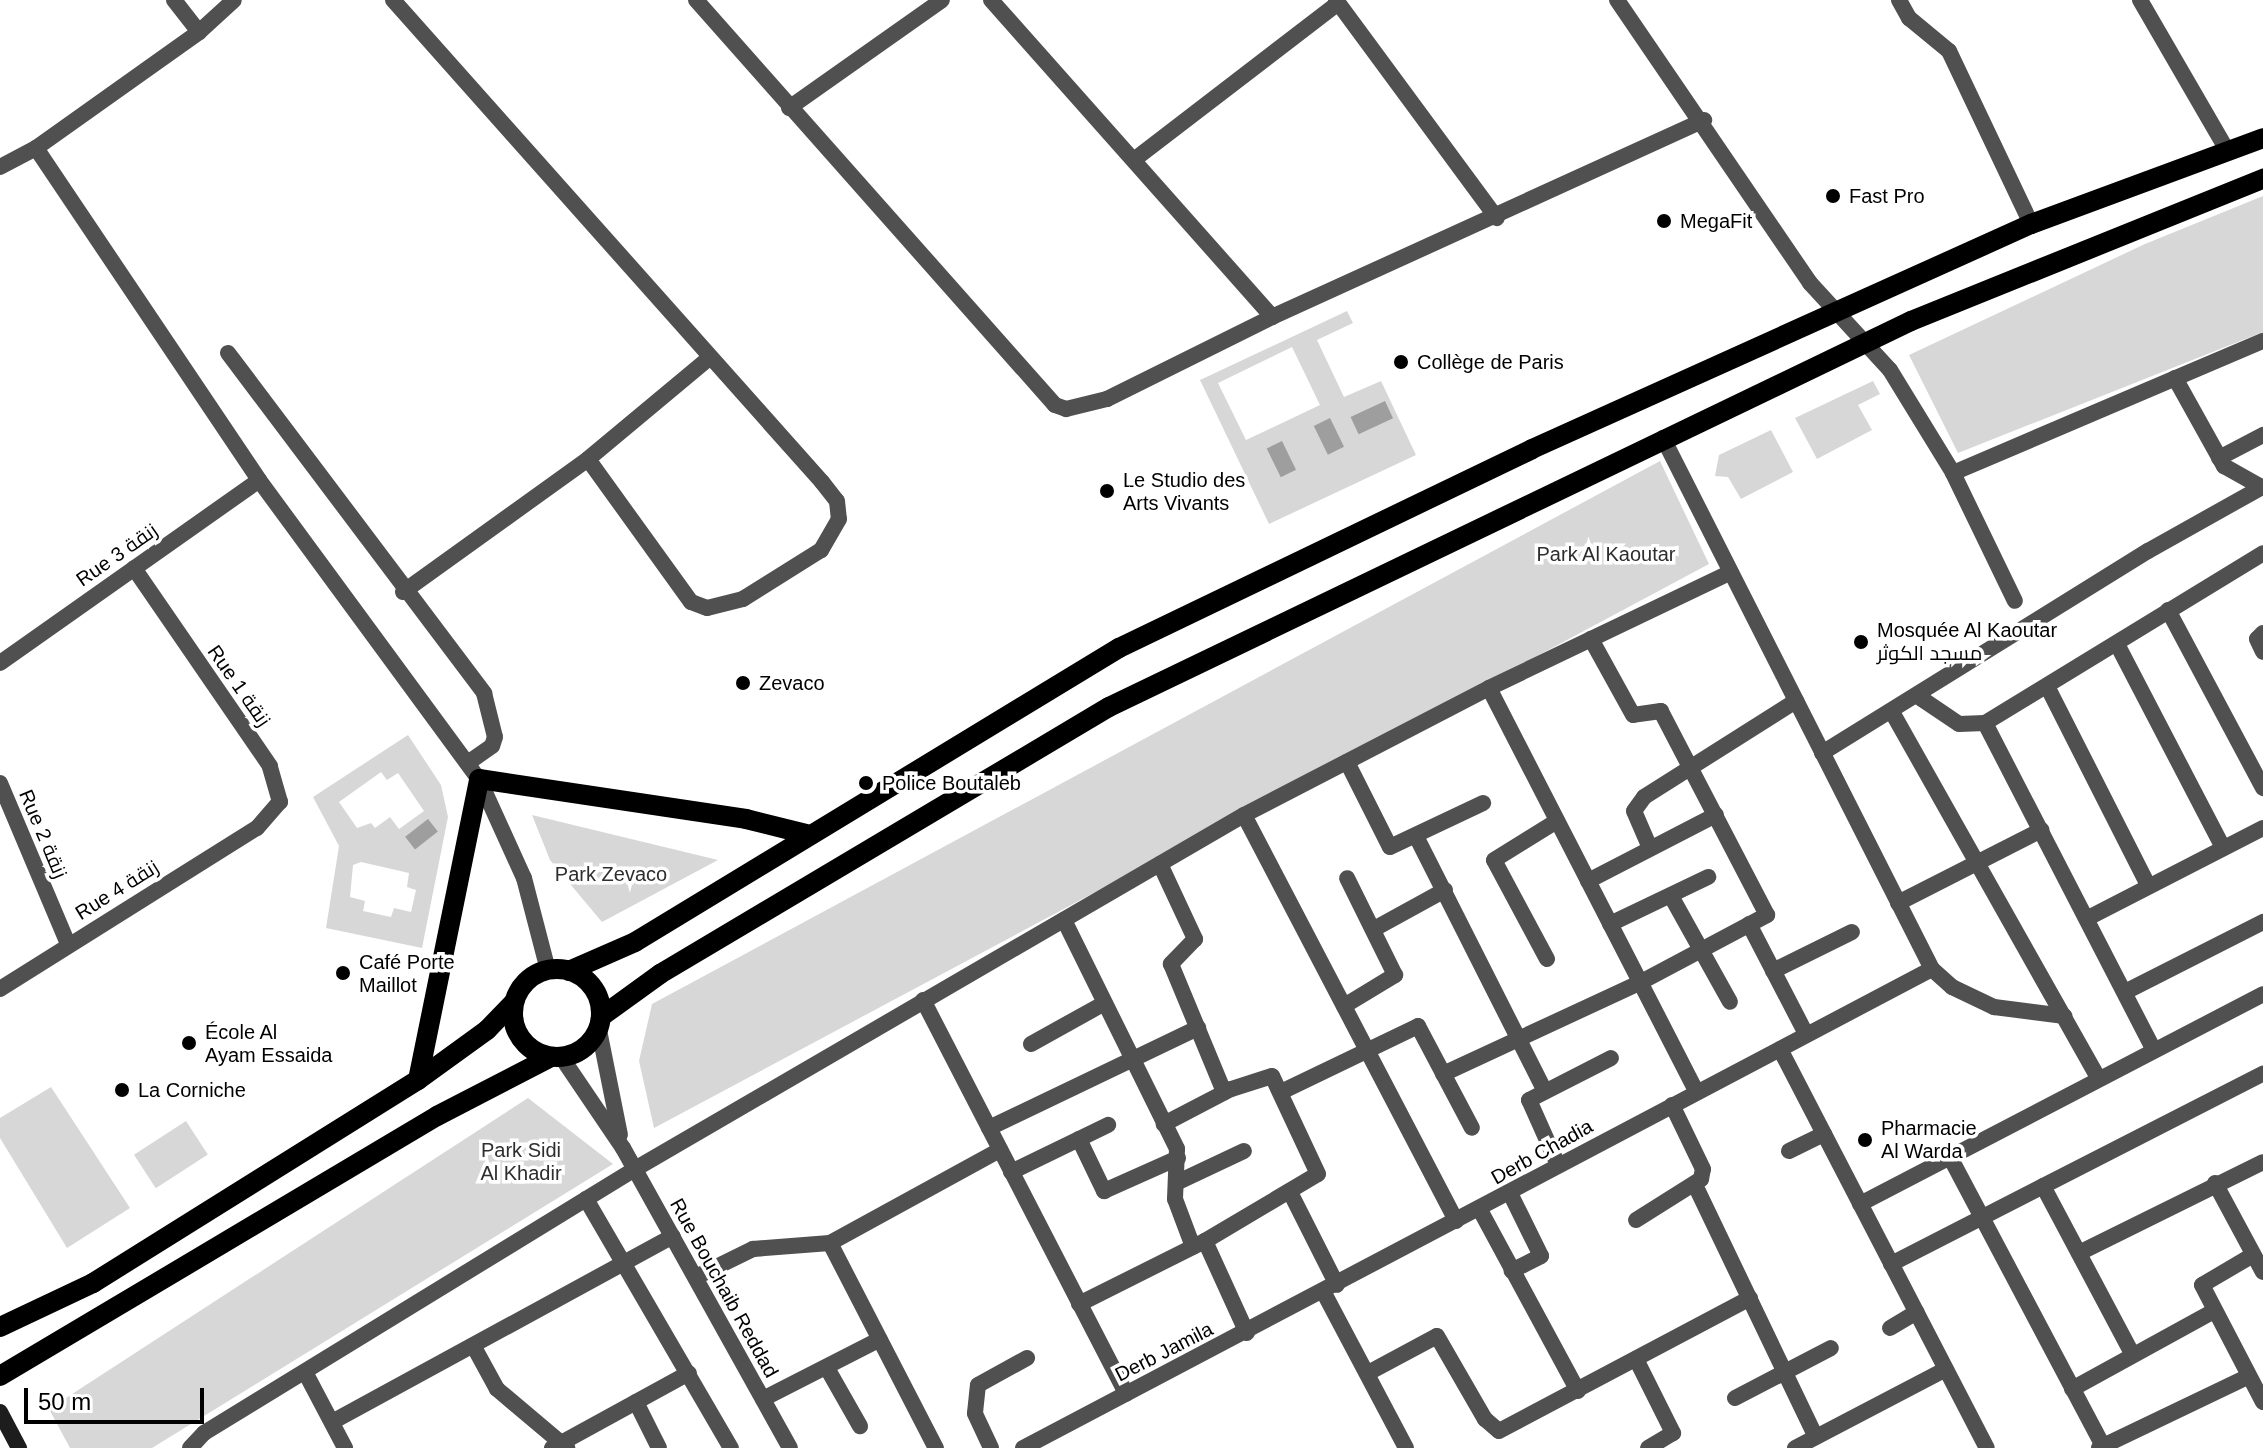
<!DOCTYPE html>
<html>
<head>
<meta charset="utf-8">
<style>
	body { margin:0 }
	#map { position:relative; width:2263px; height:1448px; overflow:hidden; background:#fff; font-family:Arial,Cairo,sans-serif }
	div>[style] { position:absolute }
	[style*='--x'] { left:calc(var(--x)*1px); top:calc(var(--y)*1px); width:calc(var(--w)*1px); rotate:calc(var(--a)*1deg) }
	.green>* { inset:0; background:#d7d7d7; transform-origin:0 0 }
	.water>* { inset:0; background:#9e9e9e; transform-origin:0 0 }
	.street>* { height:16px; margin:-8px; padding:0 8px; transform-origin:8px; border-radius:8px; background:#505050 }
	.secondary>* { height:16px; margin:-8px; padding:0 8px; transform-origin:8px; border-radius:8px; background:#1d1d1d }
	.primary>* { height:20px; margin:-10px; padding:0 10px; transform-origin:10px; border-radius:10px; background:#000 }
	.primary>.ring { margin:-10px; padding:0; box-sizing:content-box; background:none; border:20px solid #000; border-radius:50% }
	.dots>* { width:22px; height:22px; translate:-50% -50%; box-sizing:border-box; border:4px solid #fff; border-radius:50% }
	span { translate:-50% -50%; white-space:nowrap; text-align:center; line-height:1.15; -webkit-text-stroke:7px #fff; paint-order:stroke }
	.poi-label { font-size:20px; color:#000 }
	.left { translate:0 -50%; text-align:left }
	.park-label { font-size:20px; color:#2e2e2e }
	.street-label { font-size:20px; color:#000 }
	.scale { position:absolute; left:24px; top:1388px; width:180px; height:36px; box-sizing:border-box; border:4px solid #000; border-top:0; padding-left:10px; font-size:24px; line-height:28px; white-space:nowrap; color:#000; -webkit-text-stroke:6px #fff; paint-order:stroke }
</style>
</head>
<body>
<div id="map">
	<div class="green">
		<div style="clip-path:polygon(2263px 196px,2263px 332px,1958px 453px,1909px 355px,2145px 244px)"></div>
		<div style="clip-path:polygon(evenodd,1347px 311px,1353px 323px,1317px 340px,1344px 397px,1381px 381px,1416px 455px,1269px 524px,1200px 380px,1347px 311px,1292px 347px,1320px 405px,1246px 440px,1218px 383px,1292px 347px)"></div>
		<div style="clip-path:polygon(1873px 381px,1880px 394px,1858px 405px,1872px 430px,1817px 459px,1795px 418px)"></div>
		<div style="clip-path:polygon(1771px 430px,1793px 472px,1741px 499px,1728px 477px,1715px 476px,1719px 455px)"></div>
		<div style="clip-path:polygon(1660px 461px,1709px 564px,654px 1128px,639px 1061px,652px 1004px)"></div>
		<div style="clip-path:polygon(evenodd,408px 735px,441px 785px,448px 817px,422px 948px,326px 928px,339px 846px,313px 797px,408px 735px,381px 772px,387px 780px,398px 773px,424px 811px,399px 829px,390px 817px,375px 828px,371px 823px,357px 828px,339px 802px,381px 772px,408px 735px,361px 862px,409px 873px,407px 887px,416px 890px,411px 912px,394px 908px,391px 917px,363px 911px,365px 901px,350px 897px,353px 865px,361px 862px)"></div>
		<div style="clip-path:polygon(532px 815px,718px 860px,602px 922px,550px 860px)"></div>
		<div style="clip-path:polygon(51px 1087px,130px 1208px,67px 1248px,0 1138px,0 1118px)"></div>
		<div style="clip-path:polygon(528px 1098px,613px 1164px,152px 1448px,70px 1448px,49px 1409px)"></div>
		<div style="left:186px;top:1121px;width:40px;height:62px;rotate:57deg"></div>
	</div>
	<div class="water">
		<div style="left:1385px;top:401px;width:19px;height:38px;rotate:65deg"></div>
		<div style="left:1330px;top:418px;width:32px;height:18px;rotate:64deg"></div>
		<div style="left:1282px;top:441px;width:32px;height:17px;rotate:64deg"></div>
		<div style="left:428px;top:819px;width:16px;height:29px;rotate:52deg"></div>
	</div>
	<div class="street">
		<div style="--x:174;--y:0;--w:41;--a:52"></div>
		<div style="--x:393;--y:0;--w:645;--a:48.33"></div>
		<div style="--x:822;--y:482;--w:24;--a:52"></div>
		<div style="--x:837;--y:501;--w:18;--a:84"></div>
		<div style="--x:839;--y:519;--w:36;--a:120"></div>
		<div style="--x:821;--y:550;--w:92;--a:147.9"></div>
		<div style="--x:743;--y:599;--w:37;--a:166"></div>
		<div style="--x:707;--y:608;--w:17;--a:-159"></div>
		<div style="--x:691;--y:602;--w:176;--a:-125.8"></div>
		<div style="--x:696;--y:0;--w:541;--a:48.45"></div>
		<div style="--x:1055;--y:405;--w:12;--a:20"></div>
		<div style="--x:1066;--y:409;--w:42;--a:-13.7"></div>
		<div style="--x:1107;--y:399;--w:184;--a:-26.4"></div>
		<div style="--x:1272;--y:317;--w:475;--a:-24.5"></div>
		<div style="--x:991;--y:0;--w:424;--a:48.4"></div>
		<div style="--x:1336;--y:0;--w:271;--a:53.6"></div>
		<div style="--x:1617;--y:0;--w:343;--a:55.7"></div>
		<div style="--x:1810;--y:283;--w:118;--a:47.4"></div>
		<div style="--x:1890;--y:370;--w:121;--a:58.5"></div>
		<div style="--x:1953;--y:473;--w:142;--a:64.2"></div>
		<div style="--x:1899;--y:0;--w:21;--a:61"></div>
		<div style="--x:1909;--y:18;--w:52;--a:39.5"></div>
		<div style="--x:1949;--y:51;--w:191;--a:64.6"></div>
		<div style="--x:2140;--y:0;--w:173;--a:59.9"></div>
		<div style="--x:789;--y:108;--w:187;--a:-35.2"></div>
		<div style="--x:36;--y:148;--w:400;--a:56.1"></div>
		<div style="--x:259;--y:480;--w:371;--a:53.7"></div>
		<div style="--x:479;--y:779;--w:109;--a:65.6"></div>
		<div style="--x:524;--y:878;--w:95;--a:75.4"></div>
		<div style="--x:1135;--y:159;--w:256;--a:-37.5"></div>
		<div style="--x:0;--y:167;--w:41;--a:-27.8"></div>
		<div style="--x:36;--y:148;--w:200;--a:-35.4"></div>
		<div style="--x:199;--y:32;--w:47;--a:-42.4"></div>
		<div style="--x:228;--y:353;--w:426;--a:53"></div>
		<div style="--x:484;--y:693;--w:45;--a:76"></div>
		<div style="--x:495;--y:737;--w:9;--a:108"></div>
		<div style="--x:492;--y:746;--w:29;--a:145"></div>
		<div style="--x:2175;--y:378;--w:101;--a:60.9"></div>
		<div style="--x:2224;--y:466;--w:45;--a:29.4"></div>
		<div style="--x:1663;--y:438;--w:595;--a:63.13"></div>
		<div style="--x:1932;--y:969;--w:27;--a:42"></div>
		<div style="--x:1952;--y:987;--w:47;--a:25.5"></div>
		<div style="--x:1994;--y:1007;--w:71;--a:7.3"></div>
		<div style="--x:2219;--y:458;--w:50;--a:-27.6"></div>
		<div style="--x:1953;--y:473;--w:337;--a:-23.1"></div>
		<div style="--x:403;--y:592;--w:228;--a:-35.7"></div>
		<div style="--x:588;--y:459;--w:156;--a:-39.8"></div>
		<div style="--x:2168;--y:610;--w:202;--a:61.9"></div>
		<div style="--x:2263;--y:633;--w:8;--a:135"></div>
		<div style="--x:2257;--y:639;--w:14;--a:65"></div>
		<div style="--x:2117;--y:644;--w:230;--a:62.5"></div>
		<div style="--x:0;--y:663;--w:317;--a:-35.2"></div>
		<div style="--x:2047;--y:686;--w:223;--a:63.1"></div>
		<div style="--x:1489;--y:688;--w:454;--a:62.8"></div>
		<div style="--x:1919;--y:697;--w:48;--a:34"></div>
		<div style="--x:1959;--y:724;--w:26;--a:-2"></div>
		<div style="--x:1985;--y:723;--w:326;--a:-31.4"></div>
		<div style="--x:1892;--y:712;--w:421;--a:60.6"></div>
		<div style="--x:1985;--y:723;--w:368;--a:62.7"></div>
		<div style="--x:1822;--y:753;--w:384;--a:-31.8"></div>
		<div style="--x:2148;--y:551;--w:131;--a:-29.3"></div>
		<div style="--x:1347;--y:762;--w:95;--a:63.2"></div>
		<div style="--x:1390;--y:847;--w:103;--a:-25.3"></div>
		<div style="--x:0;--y:783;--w:175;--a:67.1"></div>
		<div style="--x:1244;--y:815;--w:458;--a:62.4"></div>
		<div style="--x:1416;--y:836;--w:286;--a:63.2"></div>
		<div style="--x:1650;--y:848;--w:40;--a:-113.4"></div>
		<div style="--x:1634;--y:811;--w:17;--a:-54"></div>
		<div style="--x:1644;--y:797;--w:180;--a:-32.3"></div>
		<div style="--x:1160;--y:864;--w:83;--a:65"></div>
		<div style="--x:1195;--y:939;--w:35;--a:134"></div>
		<div style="--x:1171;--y:964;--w:139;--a:67.5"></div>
		<div style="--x:1588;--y:881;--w:144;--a:-27.3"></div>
		<div style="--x:1671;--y:896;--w:121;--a:60.9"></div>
		<div style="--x:1898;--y:903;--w:161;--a:-27"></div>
		<div style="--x:2088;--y:918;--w:197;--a:-27.2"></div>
		<div style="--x:1064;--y:920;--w:255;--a:63.7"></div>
		<div style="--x:1177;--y:1149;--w:50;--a:92.3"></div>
		<div style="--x:1175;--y:1199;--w:51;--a:69.4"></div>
		<div style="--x:1610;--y:924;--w:109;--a:-25.6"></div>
		<div style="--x:1749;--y:924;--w:124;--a:62.6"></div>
		<div style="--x:1374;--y:929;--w:81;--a:-28.8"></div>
		<div style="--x:1547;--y:959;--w:112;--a:-118.2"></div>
		<div style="--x:1494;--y:860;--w:74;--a:-31.8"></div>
		<div style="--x:1773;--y:971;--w:88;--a:-26.3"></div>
		<div style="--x:0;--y:989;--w:303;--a:-32.1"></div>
		<div style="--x:257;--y:828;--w:35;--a:-49"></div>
		<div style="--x:280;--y:802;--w:37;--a:-106"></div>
		<div style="--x:270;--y:766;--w:240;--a:-124.5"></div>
		<div style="--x:2125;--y:992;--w:155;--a:-26.9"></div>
		<div style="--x:923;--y:1000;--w:443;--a:62.7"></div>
		<div style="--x:1344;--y:1006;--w:60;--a:-31.3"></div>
		<div style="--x:1395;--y:975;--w:108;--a:-116.3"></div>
		<div style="--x:599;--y:1030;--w:107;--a:78.7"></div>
		<div style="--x:1031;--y:1044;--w:82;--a:-29.1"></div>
		<div style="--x:1780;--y:1049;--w:449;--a:62.6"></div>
		<div style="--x:562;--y:1058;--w:109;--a:55.9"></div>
		<div style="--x:623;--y:1148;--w:343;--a:60.9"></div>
		<div style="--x:1443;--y:1074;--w:218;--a:-24.9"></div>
		<div style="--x:1641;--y:982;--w:143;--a:-28"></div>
		<div style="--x:1767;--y:915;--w:230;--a:-117.5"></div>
		<div style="--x:1661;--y:711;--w:28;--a:172"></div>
		<div style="--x:1633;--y:715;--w:87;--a:-118.9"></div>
		<div style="--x:1281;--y:1092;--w:152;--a:-25.7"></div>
		<div style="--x:1418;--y:1026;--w:115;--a:62.1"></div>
		<div style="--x:989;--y:1128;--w:232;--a:-25.6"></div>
		<div style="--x:1079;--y:1139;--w:58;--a:64.3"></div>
		<div style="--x:1104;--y:1191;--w:81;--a:-24"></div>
		<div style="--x:1789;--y:1151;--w:39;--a:-26"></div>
		<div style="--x:1950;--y:1157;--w:327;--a:62.1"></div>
		<div style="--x:1558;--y:1165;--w:71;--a:-114"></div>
		<div style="--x:1529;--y:1100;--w:92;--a:-27.1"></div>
		<div style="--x:1011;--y:1172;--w:108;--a:-25.9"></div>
		<div style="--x:1176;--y:1183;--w:75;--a:-25.2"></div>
		<div style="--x:2215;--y:1183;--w:101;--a:61.7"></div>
		<div style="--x:2043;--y:1186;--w:191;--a:62"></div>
		<div style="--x:1696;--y:1187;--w:277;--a:64.4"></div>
		<div style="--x:1290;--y:1192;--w:104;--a:63.2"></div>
		<div style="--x:1510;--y:1193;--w:70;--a:63.8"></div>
		<div style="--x:1541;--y:1256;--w:33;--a:153"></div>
		<div style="--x:586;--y:1199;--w:288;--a:59.8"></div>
		<div style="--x:1860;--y:1204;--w:454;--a:-27.5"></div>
		<div style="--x:1479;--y:1208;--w:208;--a:61.6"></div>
		<div style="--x:1636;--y:1220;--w:77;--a:-32.2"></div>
		<div style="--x:1701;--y:1179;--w:10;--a:-79"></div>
		<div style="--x:1703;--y:1169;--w:71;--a:-115.8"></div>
		<div style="--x:1205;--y:1241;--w:101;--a:65.5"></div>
		<div style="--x:830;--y:1243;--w:231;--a:62.7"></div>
		<div style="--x:2079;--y:1253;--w:205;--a:-26.3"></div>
		<div style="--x:2253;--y:1255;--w:59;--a:149.5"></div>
		<div style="--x:2202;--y:1285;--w:132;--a:62.5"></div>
		<div style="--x:1891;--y:1264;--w:418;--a:-27.1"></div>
		<div style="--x:696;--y:1277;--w:64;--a:-26.2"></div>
		<div style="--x:753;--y:1249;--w:77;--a:-4.5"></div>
		<div style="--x:830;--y:1243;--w:194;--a:-28.7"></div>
		<div style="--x:1324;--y:1293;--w:175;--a:62.1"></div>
		<div style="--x:1079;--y:1304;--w:141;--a:-26.6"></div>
		<div style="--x:1205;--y:1241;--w:131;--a:-30.7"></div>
		<div style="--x:1318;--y:1174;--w:108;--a:-115.1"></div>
		<div style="--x:1272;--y:1076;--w:43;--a:162.4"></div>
		<div style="--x:1231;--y:1089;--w:76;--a:152.4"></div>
		<div style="--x:1890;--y:1328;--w:31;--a:-31"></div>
		<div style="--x:474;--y:1347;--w:48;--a:61.3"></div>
		<div style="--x:497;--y:1389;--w:92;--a:40.1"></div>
		<div style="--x:1636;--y:1359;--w:83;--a:63.4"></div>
		<div style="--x:1673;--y:1433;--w:29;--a:149"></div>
		<div style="--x:827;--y:1368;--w:67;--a:60.4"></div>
		<div style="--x:305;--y:1372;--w:86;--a:62.2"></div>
		<div style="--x:1368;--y:1373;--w:78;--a:-28.2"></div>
		<div style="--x:1437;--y:1336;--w:96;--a:60"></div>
		<div style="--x:1485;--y:1419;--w:18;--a:41"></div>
		<div style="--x:1499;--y:1431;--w:284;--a:-27.9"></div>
		<div style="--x:2072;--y:1389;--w:162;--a:-28.8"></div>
		<div style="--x:1735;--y:1398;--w:108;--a:-27.5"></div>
		<div style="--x:763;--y:1399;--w:131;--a:-27.1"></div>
		<div style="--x:636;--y:1402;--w:51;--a:63.4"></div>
		<div style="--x:332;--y:1422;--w:388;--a:-28.6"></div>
		<div style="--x:190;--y:1448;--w:21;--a:-47"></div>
		<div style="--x:204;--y:1433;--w:505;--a:-31.49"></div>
		<div style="--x:635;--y:1169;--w:704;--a:-30.17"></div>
		<div style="--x:1244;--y:815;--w:276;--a:-27.4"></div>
		<div style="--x:1489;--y:688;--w:268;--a:-25.6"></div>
		<div style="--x:552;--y:1448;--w:156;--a:-28.7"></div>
		<div style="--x:991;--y:1448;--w:38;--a:-115"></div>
		<div style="--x:975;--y:1413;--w:28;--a:-84"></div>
		<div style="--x:978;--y:1385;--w:56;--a:-28.9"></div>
		<div style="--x:1023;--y:1448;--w:1027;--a:-27.79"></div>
		<div style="--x:1795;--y:1448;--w:170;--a:-27.6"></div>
		<div style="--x:2099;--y:1448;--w:166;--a:-25.6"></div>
	</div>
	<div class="secondary">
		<div style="--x:0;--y:1412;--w:41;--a:62.2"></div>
	</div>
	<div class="primary">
		<div class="ring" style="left:513px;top:969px;width:68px;height:68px"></div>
		<div style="--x:569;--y:971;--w:72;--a:-23.7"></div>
		<div style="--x:635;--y:942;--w:566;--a:-31.28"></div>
		<div style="--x:1119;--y:648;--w:458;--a:-25.7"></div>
		<div style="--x:1532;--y:449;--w:547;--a:-24.27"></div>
		<div style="--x:2031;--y:224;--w:247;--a:-20.3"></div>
		<div style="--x:602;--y:1016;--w:72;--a:-35.9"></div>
		<div style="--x:660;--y:974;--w:522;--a:-30.74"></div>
		<div style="--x:1109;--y:707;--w:890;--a:-25.7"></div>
		<div style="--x:1911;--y:321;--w:380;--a:-22"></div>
		<div style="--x:418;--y:1080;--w:307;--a:-78.5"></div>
		<div style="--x:479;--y:779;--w:270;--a:8.5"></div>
		<div style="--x:746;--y:819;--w:62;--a:14"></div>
		<div style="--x:0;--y:1327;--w:103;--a:-25.3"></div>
		<div style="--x:93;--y:1283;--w:383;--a:-32"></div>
		<div style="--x:418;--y:1080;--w:85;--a:-35.9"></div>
		<div style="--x:487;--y:1030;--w:37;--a:-46"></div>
		<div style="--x:0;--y:1376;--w:508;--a:-30.75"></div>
		<div style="--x:437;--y:1116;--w:126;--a:-27.4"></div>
	</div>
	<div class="dots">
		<div style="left:1833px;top:196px;background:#000"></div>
		<div style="left:1664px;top:221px;background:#000"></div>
		<div style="left:1401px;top:362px;background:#000"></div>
		<div style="left:1107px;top:491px;background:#000"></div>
		<div style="left:1861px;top:642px;background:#000"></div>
		<div style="left:743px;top:683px;background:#000"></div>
		<div style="left:866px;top:783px;background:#000"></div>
		<div style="left:343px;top:973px;background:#000"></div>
		<div style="left:189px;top:1043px;background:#000"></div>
		<div style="left:122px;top:1090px;background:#000"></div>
		<div style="left:1865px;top:1140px;background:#000"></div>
	</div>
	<div class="poi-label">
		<span class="left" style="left:1849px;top:196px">Fast Pro</span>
		<span class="left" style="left:1680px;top:221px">MegaFit</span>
		<span class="left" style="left:1417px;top:362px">Collège de Paris</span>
		<span class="left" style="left:1123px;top:492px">Le Studio des<br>Arts Vivants</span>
		<span class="left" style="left:1877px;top:642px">Mosquée Al Kaoutar<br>مسجد الكوثر</span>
		<span class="left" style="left:759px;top:683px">Zevaco</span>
		<span class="left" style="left:882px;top:783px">Police Boutaleb</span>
		<span class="left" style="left:359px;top:974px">Café Porte<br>Maillot</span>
		<span class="left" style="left:205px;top:1044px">École Al<br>Ayam Essaida</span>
		<span class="left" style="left:138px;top:1090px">La Corniche</span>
		<span class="left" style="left:1881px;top:1140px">Pharmacie<br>Al Warda</span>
	</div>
	<div class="park-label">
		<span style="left:1606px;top:554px">Park Al Kaoutar</span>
		<span style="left:611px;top:874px">Park Zevaco</span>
		<span style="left:521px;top:1162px">Park Sidi<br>Al Khadir</span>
	</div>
	<div class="street-label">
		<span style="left:117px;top:555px;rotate:-35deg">Rue 3 زنقة</span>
		<span style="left:239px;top:686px;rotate:55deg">Rue 1 زنقة</span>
		<span style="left:43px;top:834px;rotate:67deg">Rue 2 زنقة</span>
		<span style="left:117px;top:890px;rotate:-32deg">Rue 4 زنقة</span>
		<span style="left:1542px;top:1152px;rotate:-29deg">Derb Chadia</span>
		<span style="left:724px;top:1288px;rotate:61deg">Rue Bouchaib Reddad</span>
		<span style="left:1164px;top:1352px;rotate:-27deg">Derb Jamila</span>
	</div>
	<div class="scale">50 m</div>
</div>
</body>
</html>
